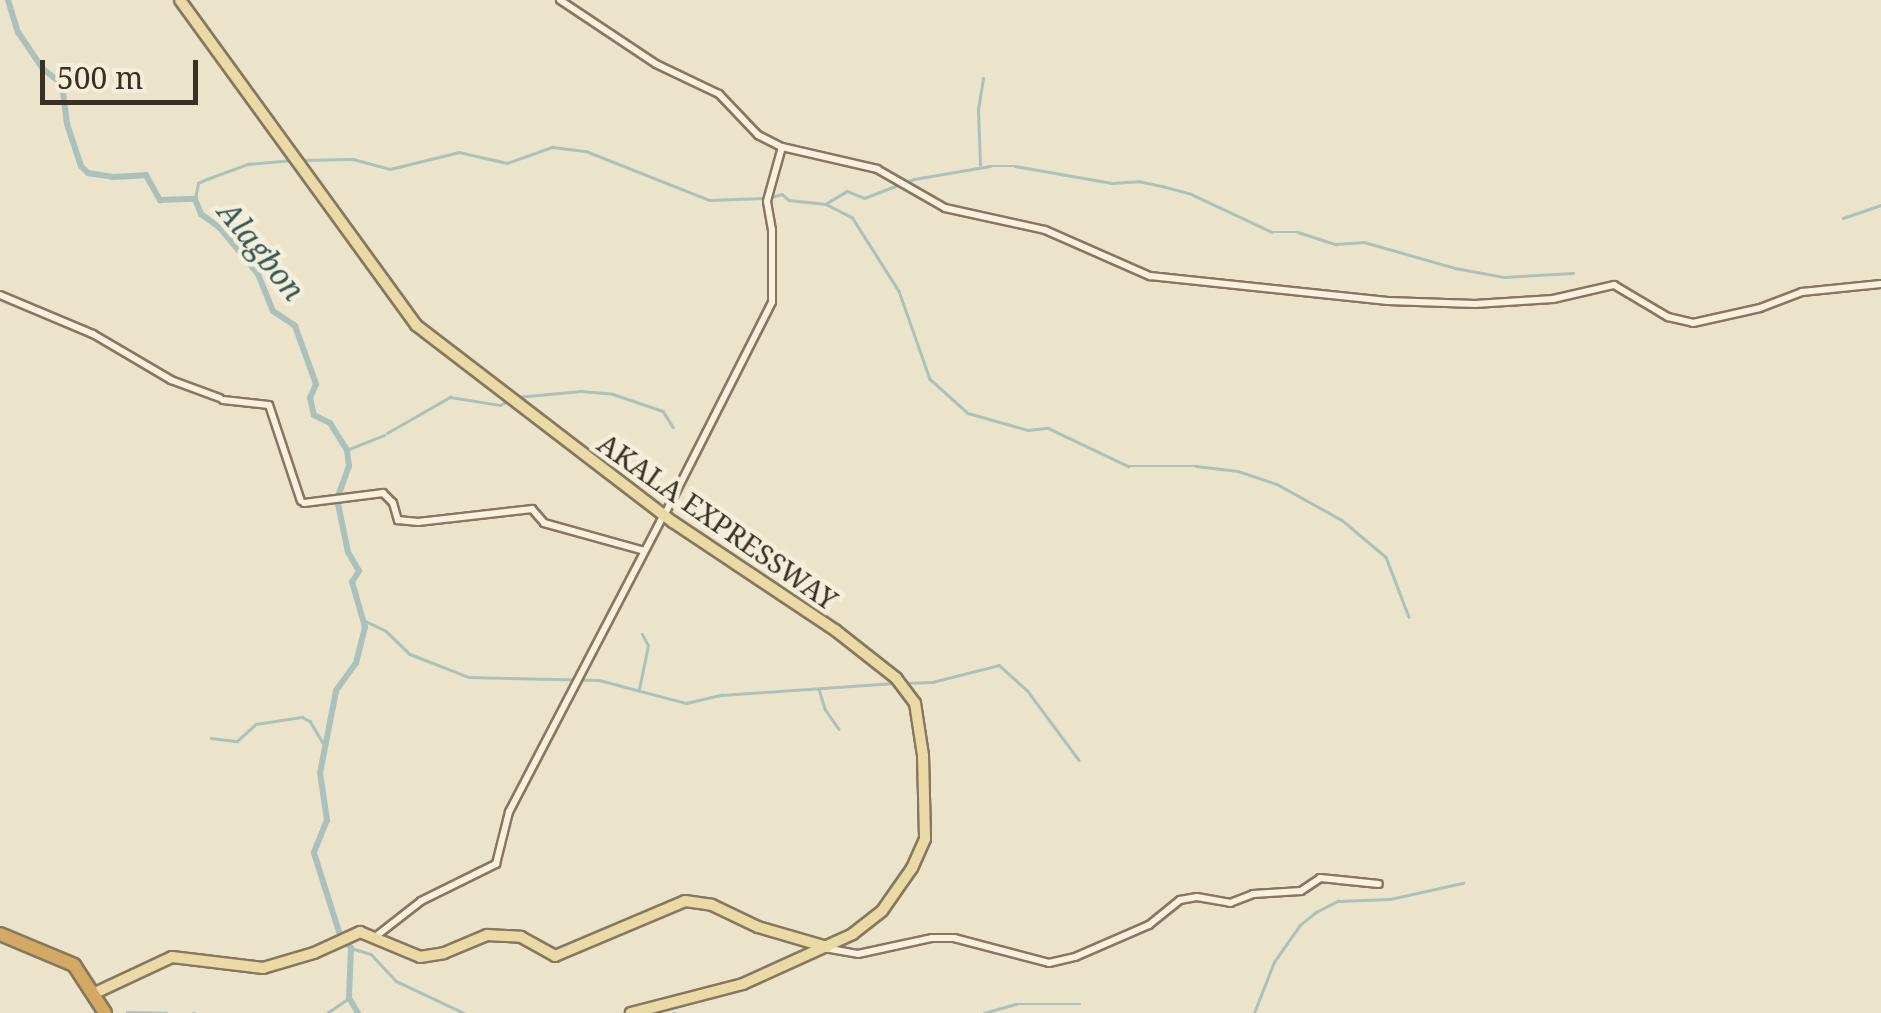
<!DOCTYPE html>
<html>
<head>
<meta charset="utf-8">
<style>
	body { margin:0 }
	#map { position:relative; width:1881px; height:1013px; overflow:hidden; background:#ece4ca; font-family:"Noto Serif",serif }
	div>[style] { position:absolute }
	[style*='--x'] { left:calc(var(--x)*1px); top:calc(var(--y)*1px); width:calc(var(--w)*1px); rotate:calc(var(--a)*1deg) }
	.stream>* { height:2.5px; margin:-1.25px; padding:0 1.25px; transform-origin:1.25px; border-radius:1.25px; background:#abc1bc }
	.river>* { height:6px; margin:-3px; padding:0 3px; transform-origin:3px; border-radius:3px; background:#abc1bc }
	.roads { filter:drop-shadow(2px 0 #877760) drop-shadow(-2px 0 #877760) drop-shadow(0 2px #877760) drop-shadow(0 -2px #877760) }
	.minor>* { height:6px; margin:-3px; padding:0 3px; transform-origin:3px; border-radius:3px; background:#f7f1dd }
	.major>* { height:10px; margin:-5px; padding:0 5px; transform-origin:5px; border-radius:5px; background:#ebdaa6 }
	.highway>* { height:12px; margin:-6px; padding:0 6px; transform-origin:6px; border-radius:6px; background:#d3a964 }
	span { translate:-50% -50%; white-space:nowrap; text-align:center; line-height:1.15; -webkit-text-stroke:9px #f4eeda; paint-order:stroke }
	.street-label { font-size:28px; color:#392f22 }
	.water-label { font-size:30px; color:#335757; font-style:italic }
	.scale { position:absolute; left:40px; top:60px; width:158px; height:45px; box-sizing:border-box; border:5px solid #392f22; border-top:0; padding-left:12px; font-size:30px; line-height:35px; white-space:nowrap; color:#392f22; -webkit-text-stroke:8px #f4eeda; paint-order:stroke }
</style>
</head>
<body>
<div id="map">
	<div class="stream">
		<div style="--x:300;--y:160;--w:53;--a:-1.1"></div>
		<div style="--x:353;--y:159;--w:38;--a:15"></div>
		<div style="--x:390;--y:169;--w:71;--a:-13.8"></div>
		<div style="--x:459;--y:152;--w:49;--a:12.9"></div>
		<div style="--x:507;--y:163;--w:48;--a:-19.6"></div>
		<div style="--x:552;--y:147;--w:34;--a:7"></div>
		<div style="--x:586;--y:151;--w:132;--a:21.7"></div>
		<div style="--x:709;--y:200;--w:55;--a:-2.1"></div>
		<div style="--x:980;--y:165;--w:55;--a:-92.1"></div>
		<div style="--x:978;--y:110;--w:32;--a:-81"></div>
		<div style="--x:772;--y:197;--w:10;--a:-17"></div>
		<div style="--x:782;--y:194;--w:9;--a:41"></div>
		<div style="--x:789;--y:200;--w:37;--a:6"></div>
		<div style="--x:826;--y:204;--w:29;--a:27"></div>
		<div style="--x:852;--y:217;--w:88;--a:57.6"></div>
		<div style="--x:899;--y:291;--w:93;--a:70.6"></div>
		<div style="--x:930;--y:379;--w:51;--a:41.8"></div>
		<div style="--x:968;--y:413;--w:62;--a:15.8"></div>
		<div style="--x:1028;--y:430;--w:20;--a:-6"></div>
		<div style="--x:1048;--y:428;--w:89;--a:25.4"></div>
		<div style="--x:1128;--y:466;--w:68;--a:0"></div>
		<div style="--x:1196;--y:466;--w:42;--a:6.8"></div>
		<div style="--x:1238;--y:471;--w:41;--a:18.4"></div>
		<div style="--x:1277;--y:484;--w:74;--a:29"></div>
		<div style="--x:1342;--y:520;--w:57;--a:40.1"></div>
		<div style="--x:1386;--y:557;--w:64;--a:69"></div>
		<div style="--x:195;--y:199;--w:16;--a:-79"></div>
		<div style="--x:198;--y:183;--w:10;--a:-24"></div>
		<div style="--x:207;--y:179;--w:44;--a:-20.1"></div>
		<div style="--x:248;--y:164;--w:44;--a:-5.2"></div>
		<div style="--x:827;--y:203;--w:23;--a:-31"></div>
		<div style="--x:847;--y:191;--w:18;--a:22"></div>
		<div style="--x:864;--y:198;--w:53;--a:-20.8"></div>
		<div style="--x:914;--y:179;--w:77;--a:-9.7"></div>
		<div style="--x:990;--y:166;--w:25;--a:0"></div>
		<div style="--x:1015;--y:166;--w:98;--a:9.9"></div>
		<div style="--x:1112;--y:183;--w:26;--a:-4"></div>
		<div style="--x:1138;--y:181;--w:25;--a:12"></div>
		<div style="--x:1162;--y:186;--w:30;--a:15"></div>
		<div style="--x:1191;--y:194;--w:89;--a:25.1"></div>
		<div style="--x:1272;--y:232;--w:26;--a:0"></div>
		<div style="--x:1298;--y:232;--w:40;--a:18"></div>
		<div style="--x:1336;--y:244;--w:28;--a:-4"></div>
		<div style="--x:1364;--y:242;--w:95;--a:15.9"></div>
		<div style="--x:1455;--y:268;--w:50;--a:10.4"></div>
		<div style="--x:1504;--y:277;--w:69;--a:-3.3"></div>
		<div style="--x:1843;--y:218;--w:40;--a:-18.9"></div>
		<div style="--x:517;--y:397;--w:64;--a:-5.4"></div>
		<div style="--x:581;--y:391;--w:32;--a:5"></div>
		<div style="--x:613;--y:394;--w:53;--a:18.8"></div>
		<div style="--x:663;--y:411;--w:19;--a:58"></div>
		<div style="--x:387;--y:433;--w:73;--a:-29.7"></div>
		<div style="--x:450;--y:397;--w:51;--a:9.1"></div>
		<div style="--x:500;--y:405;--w:11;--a:-27"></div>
		<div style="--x:347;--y:450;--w:40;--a:-22"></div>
		<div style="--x:365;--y:621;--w:23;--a:25"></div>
		<div style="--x:386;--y:631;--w:33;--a:44"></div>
		<div style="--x:410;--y:654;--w:63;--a:21.3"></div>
		<div style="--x:469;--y:677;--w:130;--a:1.3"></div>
		<div style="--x:599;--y:680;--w:90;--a:14.8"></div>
		<div style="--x:686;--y:703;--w:37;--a:-13"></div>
		<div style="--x:722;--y:695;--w:173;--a:-4"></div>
		<div style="--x:903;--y:683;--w:29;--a:-2"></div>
		<div style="--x:932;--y:682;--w:69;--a:-14.2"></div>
		<div style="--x:999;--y:665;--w:38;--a:42"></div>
		<div style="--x:1027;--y:690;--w:87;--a:53.4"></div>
		<div style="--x:639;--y:689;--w:44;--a:-78.2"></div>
		<div style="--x:648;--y:646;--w:13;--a:-117"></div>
		<div style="--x:819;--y:689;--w:21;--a:73"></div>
		<div style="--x:825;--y:709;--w:24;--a:55"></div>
		<div style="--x:211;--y:738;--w:26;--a:7"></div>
		<div style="--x:237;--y:741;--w:25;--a:-42"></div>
		<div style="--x:256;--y:724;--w:47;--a:-8.7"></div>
		<div style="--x:302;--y:717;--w:9;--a:27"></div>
		<div style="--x:310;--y:721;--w:27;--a:59"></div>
		<div style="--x:351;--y:948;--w:21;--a:17"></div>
		<div style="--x:371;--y:954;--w:37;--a:47"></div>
		<div style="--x:396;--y:981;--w:75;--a:25.2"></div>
		<div style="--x:127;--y:1012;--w:39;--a:1"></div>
		<div style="--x:193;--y:1013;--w:2;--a:0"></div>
		<div style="--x:327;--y:1013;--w:27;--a:-34"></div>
		<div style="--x:673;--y:1013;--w:3;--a:0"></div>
		<div style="--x:984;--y:1013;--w:33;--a:-16"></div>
		<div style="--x:1016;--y:1004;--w:64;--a:0"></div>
		<div style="--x:1254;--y:1013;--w:55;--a:-68.6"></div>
		<div style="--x:1274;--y:962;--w:45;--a:-54.9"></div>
		<div style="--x:1300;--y:925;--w:21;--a:-39"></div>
		<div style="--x:1316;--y:912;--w:25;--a:-27"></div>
		<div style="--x:1338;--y:901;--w:52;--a:-2.2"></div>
		<div style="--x:1390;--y:899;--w:75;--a:-12.4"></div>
	</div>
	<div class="river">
		<div style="--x:8;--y:0;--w:34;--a:73"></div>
		<div style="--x:18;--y:32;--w:45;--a:56"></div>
		<div style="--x:43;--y:69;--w:24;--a:38"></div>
		<div style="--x:62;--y:84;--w:40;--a:82.9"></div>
		<div style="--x:67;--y:124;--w:44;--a:71.6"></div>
		<div style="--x:81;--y:166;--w:10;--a:45"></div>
		<div style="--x:88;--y:173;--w:25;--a:9"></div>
		<div style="--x:113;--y:177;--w:33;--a:-3"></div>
		<div style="--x:146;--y:175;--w:29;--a:61"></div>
		<div style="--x:160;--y:200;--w:35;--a:-2"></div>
		<div style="--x:195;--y:199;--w:16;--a:68"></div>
		<div style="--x:201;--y:214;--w:24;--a:36"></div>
		<div style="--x:220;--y:228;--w:60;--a:50.4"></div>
		<div style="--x:258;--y:274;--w:40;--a:68"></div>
		<div style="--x:273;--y:311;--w:27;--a:34"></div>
		<div style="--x:295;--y:326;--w:62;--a:70.1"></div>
		<div style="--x:316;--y:384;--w:15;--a:113"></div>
		<div style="--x:310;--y:398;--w:17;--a:77"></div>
		<div style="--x:314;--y:415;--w:18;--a:27"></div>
		<div style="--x:330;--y:423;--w:32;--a:58"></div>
		<div style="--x:347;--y:450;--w:16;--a:83"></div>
		<div style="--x:349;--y:466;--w:35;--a:110"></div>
		<div style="--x:337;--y:499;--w:54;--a:78.3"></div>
		<div style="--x:348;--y:552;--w:22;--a:60"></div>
		<div style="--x:359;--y:571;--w:13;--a:122"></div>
		<div style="--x:352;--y:582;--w:47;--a:73.9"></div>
		<div style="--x:365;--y:627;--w:37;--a:104"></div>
		<div style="--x:356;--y:663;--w:34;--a:126"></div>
		<div style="--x:336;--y:691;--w:84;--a:101"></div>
		<div style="--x:320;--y:773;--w:48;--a:81.5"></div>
		<div style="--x:327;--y:820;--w:35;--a:112"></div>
		<div style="--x:314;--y:853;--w:83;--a:72.4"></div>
		<div style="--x:339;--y:932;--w:20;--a:53"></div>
		<div style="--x:351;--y:948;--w:50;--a:92.3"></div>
		<div style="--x:349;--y:998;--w:17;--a:59"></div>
	</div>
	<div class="roads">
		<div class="minor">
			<div style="--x:560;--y:0;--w:115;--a:33.7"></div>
			<div style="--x:656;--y:64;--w:70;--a:25.5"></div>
			<div style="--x:719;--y:94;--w:57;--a:46.4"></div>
			<div style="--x:758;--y:135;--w:27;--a:27"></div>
			<div style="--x:782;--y:147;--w:98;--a:13"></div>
			<div style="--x:877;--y:169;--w:78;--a:29.8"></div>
			<div style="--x:945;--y:208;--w:102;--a:12.4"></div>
			<div style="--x:1045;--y:230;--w:115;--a:23.7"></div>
			<div style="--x:1150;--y:276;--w:239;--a:6"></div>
			<div style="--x:1388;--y:301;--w:87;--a:2"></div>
			<div style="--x:1475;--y:304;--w:78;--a:-3.7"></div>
			<div style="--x:1553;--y:299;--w:63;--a:-12.9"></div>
			<div style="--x:1614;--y:285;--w:63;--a:30.7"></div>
			<div style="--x:1668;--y:317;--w:26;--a:13"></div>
			<div style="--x:1693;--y:323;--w:69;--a:-12.6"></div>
			<div style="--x:1760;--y:308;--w:45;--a:-20.9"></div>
			<div style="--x:1802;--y:292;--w:79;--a:-5.8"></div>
			<div style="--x:0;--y:295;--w:101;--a:22.8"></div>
			<div style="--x:93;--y:334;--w:91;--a:30.5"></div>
			<div style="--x:171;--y:380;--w:52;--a:20.2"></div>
			<div style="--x:223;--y:400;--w:46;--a:6.2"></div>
			<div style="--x:269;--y:405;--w:101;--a:71.6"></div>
			<div style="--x:304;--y:503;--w:80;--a:-7.2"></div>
			<div style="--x:383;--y:493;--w:14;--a:45"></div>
			<div style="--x:393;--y:503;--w:18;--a:74"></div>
			<div style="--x:398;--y:520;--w:20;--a:6"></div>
			<div style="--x:418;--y:522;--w:115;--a:-6.5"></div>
			<div style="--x:532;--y:509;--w:18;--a:49"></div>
			<div style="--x:544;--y:523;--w:104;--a:15.6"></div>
			<div style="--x:666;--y:512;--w:235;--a:-63.2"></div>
			<div style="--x:772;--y:302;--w:72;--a:-90"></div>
			<div style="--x:772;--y:230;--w:29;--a:-100"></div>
			<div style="--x:767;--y:201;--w:56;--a:-74.5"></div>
			<div style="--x:375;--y:937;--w:58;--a:-38"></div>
			<div style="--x:421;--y:901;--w:84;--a:-26.3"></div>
			<div style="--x:496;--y:864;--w:54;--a:-76"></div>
			<div style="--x:509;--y:812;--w:334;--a:-62.5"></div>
			<div style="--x:830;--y:949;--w:28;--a:10"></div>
			<div style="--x:858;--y:954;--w:76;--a:-12.2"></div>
			<div style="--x:932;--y:938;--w:22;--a:0"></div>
			<div style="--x:954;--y:938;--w:98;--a:14.7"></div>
			<div style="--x:1049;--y:963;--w:27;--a:-13"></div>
			<div style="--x:1075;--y:957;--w:81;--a:-23.4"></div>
			<div style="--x:1149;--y:925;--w:40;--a:-39"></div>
			<div style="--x:1180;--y:900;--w:17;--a:-10"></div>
			<div style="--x:1197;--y:897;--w:34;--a:10"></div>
			<div style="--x:1230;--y:903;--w:25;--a:-21"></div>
			<div style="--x:1253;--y:894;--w:48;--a:-3.6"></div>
			<div style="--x:1301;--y:891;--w:23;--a:-34"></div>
			<div style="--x:1320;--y:878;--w:59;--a:5.8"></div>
		</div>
		<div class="major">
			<div style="--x:180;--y:0;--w:402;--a:54"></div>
			<div style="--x:416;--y:325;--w:324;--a:37.5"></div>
			<div style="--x:673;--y:522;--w:195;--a:33.7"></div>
			<div style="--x:835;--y:630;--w:78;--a:38.2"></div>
			<div style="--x:896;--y:678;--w:31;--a:53"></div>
			<div style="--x:915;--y:703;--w:53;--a:81.3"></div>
			<div style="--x:923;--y:755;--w:84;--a:88.6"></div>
			<div style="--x:925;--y:839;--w:32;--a:114"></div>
			<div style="--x:912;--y:868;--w:52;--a:124.9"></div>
			<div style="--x:882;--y:911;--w:37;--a:142"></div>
			<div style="--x:853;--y:934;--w:121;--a:155.6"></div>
			<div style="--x:743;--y:984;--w:116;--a:165.5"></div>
			<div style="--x:95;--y:993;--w:85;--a:-25.1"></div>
			<div style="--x:172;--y:957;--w:92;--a:6.9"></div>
			<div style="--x:263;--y:968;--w:53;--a:-16.4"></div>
			<div style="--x:314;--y:953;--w:51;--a:-24.5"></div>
			<div style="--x:360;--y:932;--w:65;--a:22.6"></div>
			<div style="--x:420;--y:957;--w:24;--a:-9"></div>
			<div style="--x:444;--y:953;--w:47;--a:-22.7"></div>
			<div style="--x:487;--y:935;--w:34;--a:3"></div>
			<div style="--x:521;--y:937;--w:39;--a:29"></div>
			<div style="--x:555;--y:956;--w:141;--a:-22.9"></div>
			<div style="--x:685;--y:901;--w:27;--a:8"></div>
			<div style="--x:712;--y:905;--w:51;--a:25.6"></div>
			<div style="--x:758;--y:927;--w:72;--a:16.2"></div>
		</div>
		<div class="highway">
			<div style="--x:0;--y:934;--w:80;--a:22.7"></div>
			<div style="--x:74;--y:965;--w:57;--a:57.1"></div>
		</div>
	</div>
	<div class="street-label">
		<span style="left:718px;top:521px;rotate:35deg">AKALA EXPRESSWAY</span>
	</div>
	<div class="water-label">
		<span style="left:261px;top:251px;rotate:51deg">Alagbon</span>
	</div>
	<div class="scale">500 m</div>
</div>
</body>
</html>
